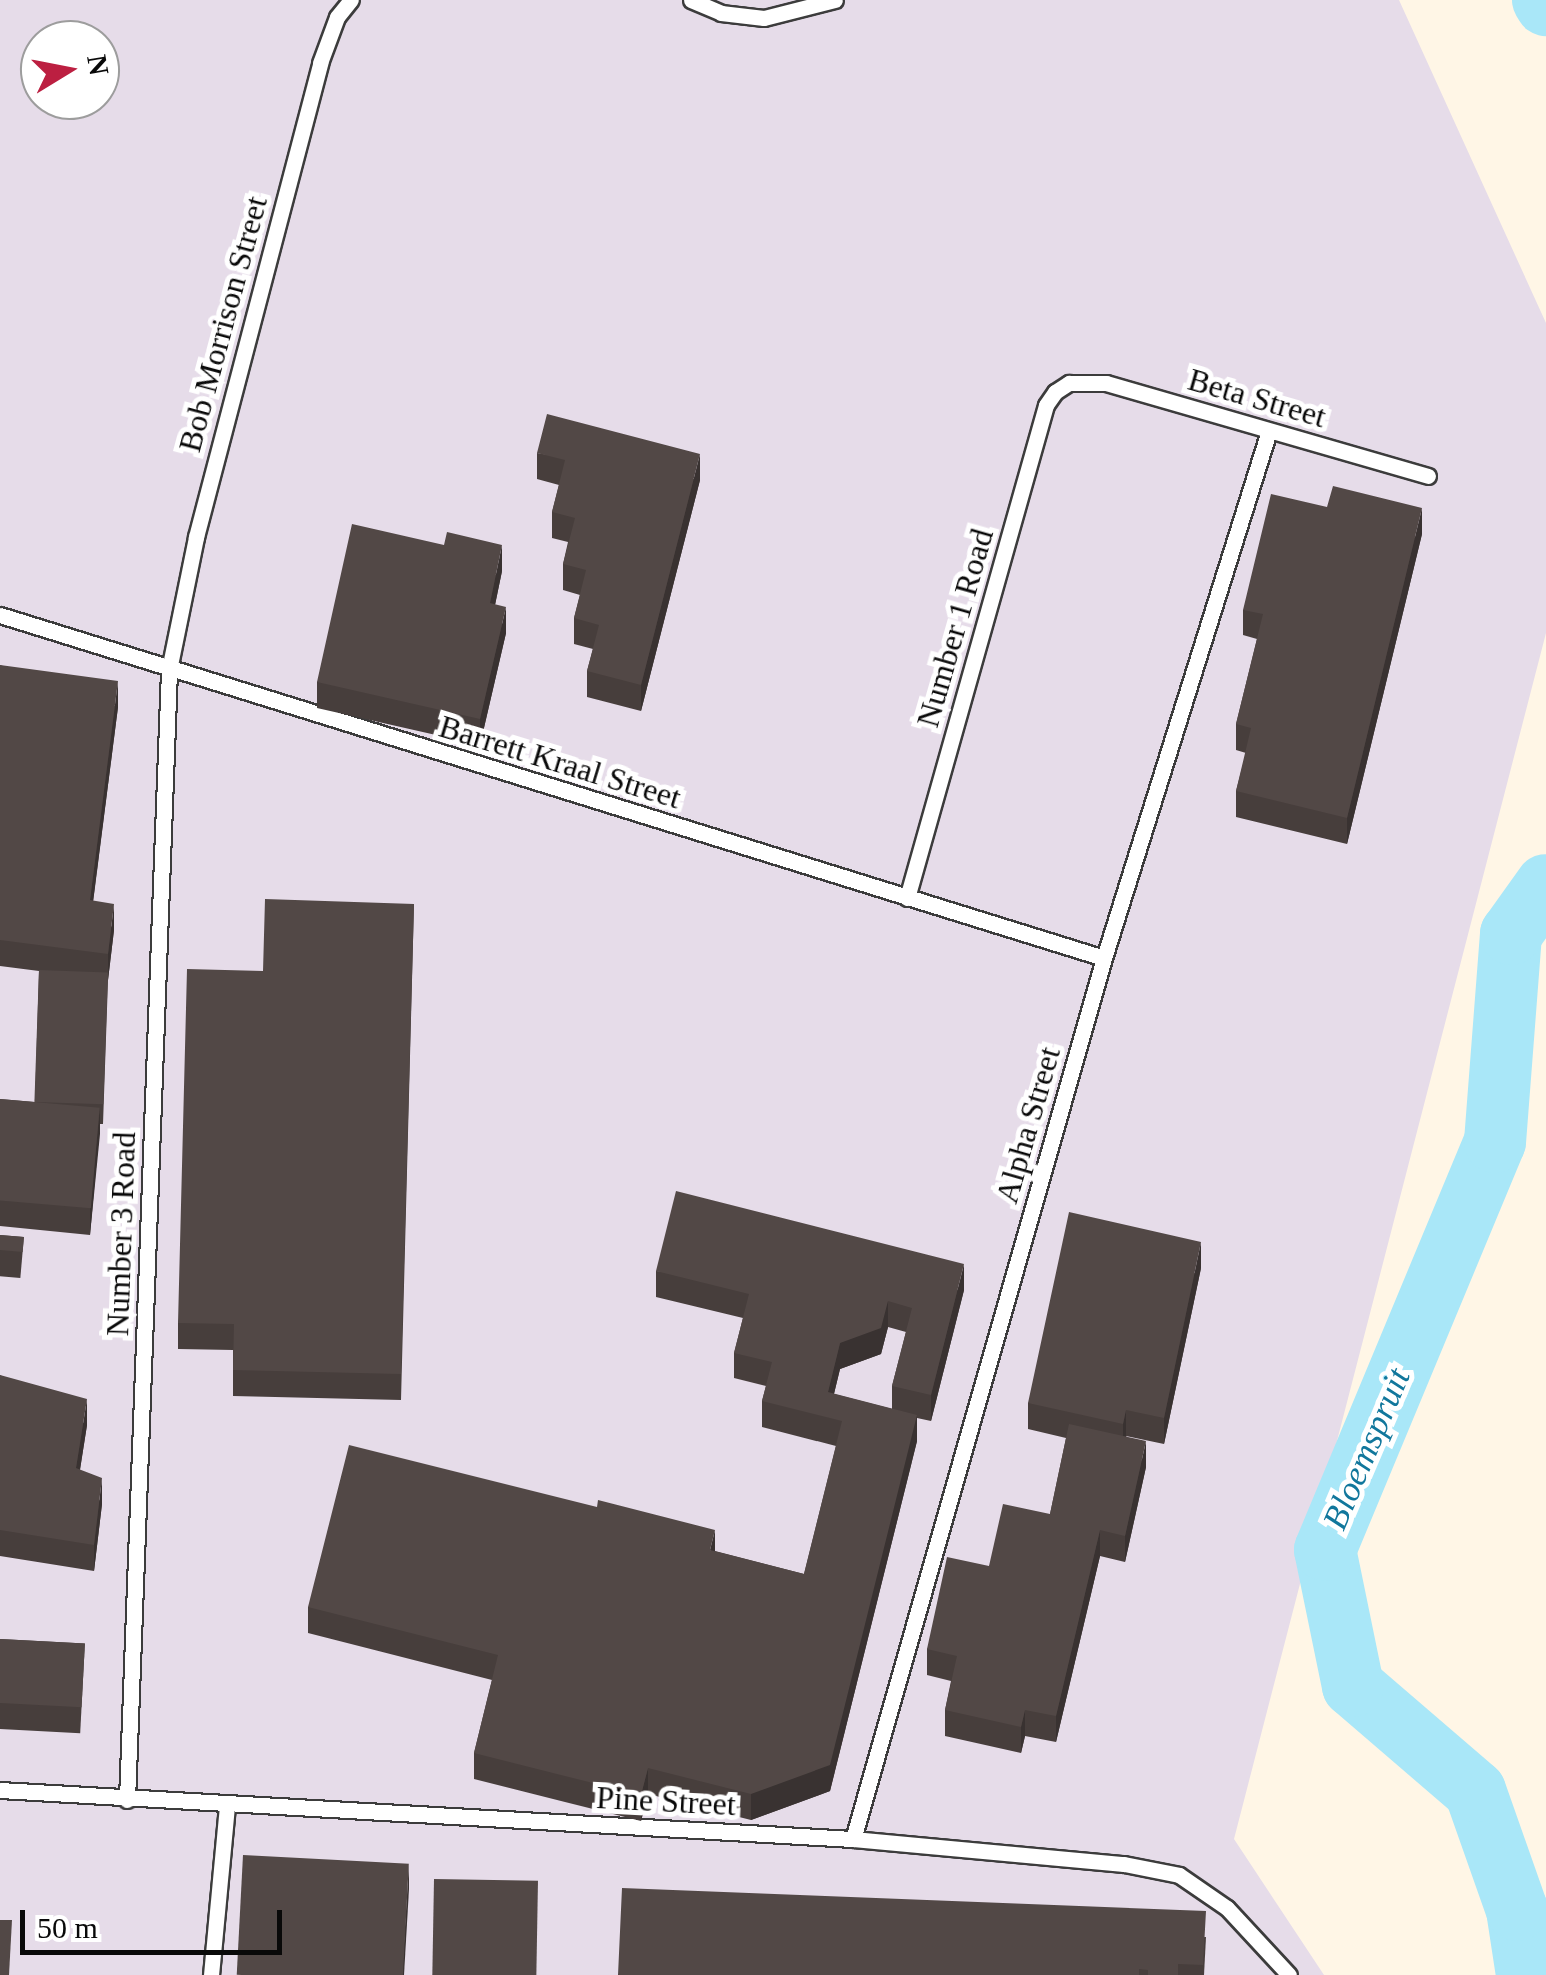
<!DOCTYPE html>
<html>
<head>
<meta charset="utf-8">
<style>
	body { margin:0 }
	#map { position:relative; width:1546px; height:1975px; overflow:hidden; background:#fff6e6; font-family:Georgia,serif }
	div>[style] { position:absolute }
	[style*='--x'] { left:calc(var(--x)*1px); top:calc(var(--y)*1px); width:calc(var(--w)*1px); rotate:calc(var(--a)*1deg) }
	.industrial>* { inset:0; background:#e6dce9 }
	.river>* { height:62px; margin:-31px; padding:0 31px; transform-origin:31px; border-radius:31px; background:#a9e7f8 }
	.roads { filter:drop-shadow(2px 0 #3c3c3c) drop-shadow(-2px 0 #3c3c3c) drop-shadow(0 2px #3c3c3c) drop-shadow(0 -2px #3c3c3c) }
	.lane>* { height:15px; margin:-7.5px; padding:0 7.5px; transform-origin:7.5px; border-radius:7.5px; background:#fff }
	.wall>* { inset:0; background:#473e3c; transform-origin:0 0 }
	.shaded-wall>* { inset:0; background:#393231 }
	.building>* { inset:0; background:#524846; transform-origin:0 0 }
	span { translate:-50% -50%; white-space:nowrap; text-align:center; line-height:1.15; -webkit-text-stroke:10px #fff; paint-order:stroke }
	.street-label { font-size:32px; color:#090909 }
	.water-label { font-size:35px; color:#11779c; font-style:italic }
	.north { position:absolute; left:20px; top:20px; width:100px; height:100px; box-sizing:border-box; background:#fff; border:2px solid #9d9d9d; border-radius:50%; rotate:80deg; font-size:28px; font-weight:700; line-height:40px; text-align:center; color:#090909 }
	.north::after { content:''; display:block; margin:auto; width:35px; height:45px; background:#bc1f41; clip-path:polygon(50% 0,100% 100%,50% 72%,0 100%) }
	.scale { position:absolute; left:20px; top:1910px; width:262px; height:45px; box-sizing:border-box; border:5px solid #090909; border-top:0; padding-left:12px; font-size:30px; line-height:35px; white-space:nowrap; color:#090909; -webkit-text-stroke:8px #fff; paint-order:stroke }
</style>
</head>
<body>
<div id="map">
	<div class="industrial">
		<div style="clip-path:polygon(evenodd,0 0,1399px 0,1546px 323px,1546px 633px,1234px 1839px,1324px 1975px,0 1975px,0 0,40px 40px,100px 40px,100px 100px,40px 100px,40px 40px)"></div>
	</div>
	<div class="river">
		<div style="--x:1543;--y:0;--w:6;--a:59"></div>
		<div style="--x:1527;--y:1975;--w:66;--a:-98.7"></div>
		<div style="--x:1517;--y:1910;--w:126;--a:-109.4"></div>
		<div style="--x:1475;--y:1791;--w:161;--a:-139.3"></div>
		<div style="--x:1353;--y:1686;--w:139;--a:-101.6"></div>
		<div style="--x:1325;--y:1550;--w:442;--a:-67.4"></div>
		<div style="--x:1495;--y:1142;--w:209;--a:-85.6"></div>
		<div style="--x:1511;--y:934;--w:60;--a:-54.5"></div>
	</div>
	<div class="roads">
		<div class="lane">
			<div style="--x:691;--y:0;--w:33;--a:23"></div>
			<div style="--x:721;--y:13;--w:43;--a:6.6"></div>
			<div style="--x:764;--y:18;--w:73;--a:-14.2"></div>
			<div style="--x:0;--y:615;--w:1156;--a:17.26"></div>
			<div style="--x:907;--y:898;--w:512;--a:-74.25"></div>
			<div style="--x:1046;--y:405;--w:16;--a:-55"></div>
			<div style="--x:1055;--y:392;--w:17;--a:-33"></div>
			<div style="--x:1069;--y:383;--w:37;--a:0"></div>
			<div style="--x:1106;--y:383;--w:335;--a:16.1"></div>
			<div style="--x:0;--y:1790;--w:854;--a:3.29"></div>
			<div style="--x:853;--y:1839;--w:272;--a:5.3"></div>
			<div style="--x:1124;--y:1864;--w:56;--a:11.3"></div>
			<div style="--x:1179;--y:1875;--w:58;--a:34.5"></div>
			<div style="--x:1227;--y:1908;--w:91;--a:47.2"></div>
			<div style="--x:127;--y:1800;--w:1131;--a:-87.87"></div>
			<div style="--x:169;--y:670;--w:136;--a:-78.5"></div>
			<div style="--x:196;--y:537;--w:490;--a:-75.3"></div>
			<div style="--x:320;--y:63;--w:49;--a:-69.7"></div>
			<div style="--x:337;--y:17;--w:22;--a:-51"></div>
			<div style="--x:853;--y:1839;--w:916;--a:-74.1"></div>
			<div style="--x:1104;--y:958;--w:552;--a:-72.62"></div>
			<div style="--x:211;--y:1975;--w:171;--a:-84.6"></div>
		</div>
	</div>
	<div class="wall">
		<div style="clip-path:polygon(537px 453px,700px 480px,641px 711px,587px 697px,587px 671px,593px 649px,574px 644px,574px 618px,580px 595px,563px 590px,563px 564px,568px 542px,552px 538px,552px 512px,559px 485px,537px 479px)"></div>
		<div style="clip-path:polygon(1422px 534px,1347px 844px,1236px 817px,1236px 791px,1246px 753px,1236px 750px,1236px 724px,1257px 639px,1243px 635px,1243px 610px)"></div>
		<div style="clip-path:polygon(502px 571px,495px 605px,506px 633px,480px 745px,317px 708px,317px 682px)"></div>
		<div style="clip-path:polygon(0 665px,118px 707px,93px 901px,114px 930px,108px 980px,103px 1124px,100px 1124px,90px 1235px,0 1226px,0 1099px,35px 1102px,39px 971px,0 966px)"></div>
		<div style="clip-path:polygon(414px 904px,401px 1400px,233px 1396px,233px 1350px,178px 1349px,178px 1323px,263px 971px)"></div>
		<div style="left:0;top:1235px;width:24px;height:41px;rotate:5deg"></div>
		<div style="clip-path:polygon(1201px 1268px,1164px 1444px,1126px 1436px,1146px 1467px,1125px 1562px,1100px 1556px,1056px 1742px,1025px 1736px,1021px 1753px,945px 1736px,945px 1710px,951px 1681px,927px 1675px,927px 1649px,989px 1566px,1050px 1514px,1066px 1438px,1028px 1429px,1028px 1403px)"></div>
		<div style="clip-path:polygon(evenodd,656px 1271px,964px 1290px,931px 1421px,917px 1418px,917px 1441px,830px 1791px,751px 1820px,648px 1794px,641px 1821px,474px 1779px,474px 1753px,492px 1680px,308px 1633px,308px 1607px,715px 1551px,804px 1574px,836px 1446px,762px 1427px,762px 1401px,766px 1386px,734px 1378px,734px 1353px,743px 1318px,656px 1297px,656px 1271px,888px 1327px,906px 1332px,892px 1386px,892px 1409px,834px 1394px,840px 1369px,881px 1354px,888px 1327px)"></div>
		<div style="clip-path:polygon(0 1375px,87px 1425px,80px 1470px,102px 1504px,94px 1571px,0 1556px)"></div>
		<div style="left:0;top:1639px;width:85px;height:90px;rotate:3deg"></div>
		<div style="clip-path:polygon(1206px 1937px,1204px 1975px,618px 1975px)"></div>
	</div>
	<div class="shaded-wall">
		<div style="clip-path:polygon(700px 454px,700px 480px,641px 711px,641px 685px)"></div>
		<div style="clip-path:polygon(1422px 508px,1422px 534px,1347px 844px,1347px 818px)"></div>
		<div style="clip-path:polygon(502px 545px,502px 571px,490px 629px,490px 603px)"></div>
		<div style="clip-path:polygon(506px 607px,506px 633px,480px 745px,480px 719px)"></div>
		<div style="clip-path:polygon(118px 681px,118px 707px,90px 926px,90px 900px)"></div>
		<div style="clip-path:polygon(114px 904px,114px 930px,108px 980px,108px 954px)"></div>
		<div style="clip-path:polygon(100px 1108px,100px 1134px,90px 1235px,90px 1209px)"></div>
		<div style="clip-path:polygon(1201px 1242px,1201px 1268px,1164px 1444px,1164px 1418px)"></div>
		<div style="clip-path:polygon(964px 1264px,964px 1290px,931px 1421px,931px 1395px)"></div>
		<div style="clip-path:polygon(888px 1301px,888px 1327px,881px 1354px,840px 1369px,828px 1418px,828px 1392px,840px 1343px)"></div>
		<div style="clip-path:polygon(87px 1399px,87px 1425px,76px 1494px,76px 1468px)"></div>
		<div style="clip-path:polygon(1126px 1410px,1126px 1436px,1123px 1450px,1123px 1424px)"></div>
		<div style="clip-path:polygon(917px 1415px,917px 1441px,830px 1791px,751px 1820px,751px 1794px)"></div>
		<div style="clip-path:polygon(1146px 1441px,1146px 1467px,1125px 1562px,1125px 1536px)"></div>
		<div style="clip-path:polygon(102px 1478px,102px 1504px,94px 1571px,94px 1545px)"></div>
		<div style="clip-path:polygon(715px 1530px,715px 1556px,710px 1550px)"></div>
		<div style="clip-path:polygon(1100px 1530px,1100px 1556px,1056px 1742px,1056px 1716px)"></div>
		<div style="clip-path:polygon(1025px 1710px,1025px 1736px,1021px 1753px,1021px 1727px)"></div>
		<div style="clip-path:polygon(648px 1768px,648px 1794px,641px 1821px,641px 1795px)"></div>
		<div style="clip-path:polygon(409px 1863px,409px 1889px,404px 1975px,402px 1975px)"></div>
	</div>
	<div class="building">
		<div style="clip-path:polygon(547px 414px,700px 454px,641px 685px,587px 671px,599px 625px,574px 618px,586px 570px,563px 564px,575px 518px,552px 512px,565px 460px,537px 453px)"></div>
		<div style="clip-path:polygon(1333px 486px,1422px 508px,1347px 818px,1236px 791px,1251px 728px,1236px 724px,1263px 614px,1243px 610px,1271px 494px,1327px 507px)"></div>
		<div style="clip-path:polygon(352px 524px,444px 545px,447px 532px,502px 545px,490px 603px,506px 607px,480px 719px,317px 682px)"></div>
		<div style="clip-path:polygon(0 665px,118px 681px,90px 900px,114px 904px,108px 954px,0 940px)"></div>
		<div style="clip-path:polygon(265px 899px,414px 904px,401px 1374px,233px 1370px,234px 1324px,178px 1323px,187px 969px,263px 971px)"></div>
		<div style="left:39px;top:970px;width:69px;height:132px;rotate:2deg"></div>
		<div style="left:0;top:1099px;width:100px;height:101px;rotate:5deg"></div>
		<div style="clip-path:polygon(676px 1191px,964px 1264px,931px 1395px,892px 1386px,912px 1308px,888px 1301px,881px 1328px,840px 1343px,828px 1392px,917px 1415px,830px 1765px,751px 1794px,648px 1768px,641px 1795px,474px 1753px,498px 1655px,308px 1607px,349px 1445px,597px 1507px,598px 1500px,715px 1530px,710px 1550px,804px 1574px,842px 1421px,762px 1401px,772px 1362px,734px 1353px,749px 1294px,656px 1271px)"></div>
		<div style="clip-path:polygon(1069px 1212px,1201px 1242px,1164px 1418px,1126px 1410px,1123px 1424px,1028px 1403px)"></div>
		<div style="left:0;top:1235px;width:24px;height:15px;rotate:5deg"></div>
		<div style="clip-path:polygon(0 1375px,87px 1399px,76px 1468px,102px 1478px,94px 1545px,0 1530px)"></div>
		<div style="clip-path:polygon(1069px 1424px,1146px 1441px,1125px 1536px,1100px 1530px,1056px 1716px,1025px 1710px,1021px 1727px,945px 1710px,957px 1656px,927px 1649px,947px 1557px,989px 1566px,1003px 1504px,1050px 1514px)"></div>
		<div style="left:0;top:1639px;width:85px;height:64px;rotate:3deg"></div>
		<div style="left:243px;top:1855px;width:166px;height:120px;rotate:3deg"></div>
		<div style="left:434px;top:1879px;width:104px;height:96px;rotate:1deg"></div>
		<div style="clip-path:polygon(622px 1888px,1206px 1911px,1203px 1965px,1178px 1964px,1178px 1975px,1148px 1975px,1148px 1970px,1139px 1969px,1139px 1975px,618px 1975px)"></div>
		<div style="clip-path:polygon(0 1920px,12px 1920px,9px 1975px,0 1975px)"></div>
	</div>
	<div class="street-label">
		<span style="left:223px;top:324px;rotate:-75deg">Bob Morrison Street</span>
		<span style="left:1257px;top:398px;rotate:16deg">Beta Street</span>
		<span style="left:955px;top:628px;rotate:-74deg">Number 1 Road</span>
		<span style="left:560px;top:762px;rotate:17deg">Barrett Kraal Street</span>
		<span style="left:1028px;top:1125px;rotate:-74deg">Alpha Street</span>
		<span style="left:121px;top:1234px;rotate:-88deg">Number 3 Road</span>
		<span style="left:666px;top:1801px;rotate:3deg">Pine Street</span>
	</div>
	<div class="water-label">
		<span style="left:1367px;top:1449px;rotate:-67deg">Bloemspruit</span>
	</div>
	<div class="north">N</div>
	<div class="scale">50 m</div>
</div>
</body>
</html>
